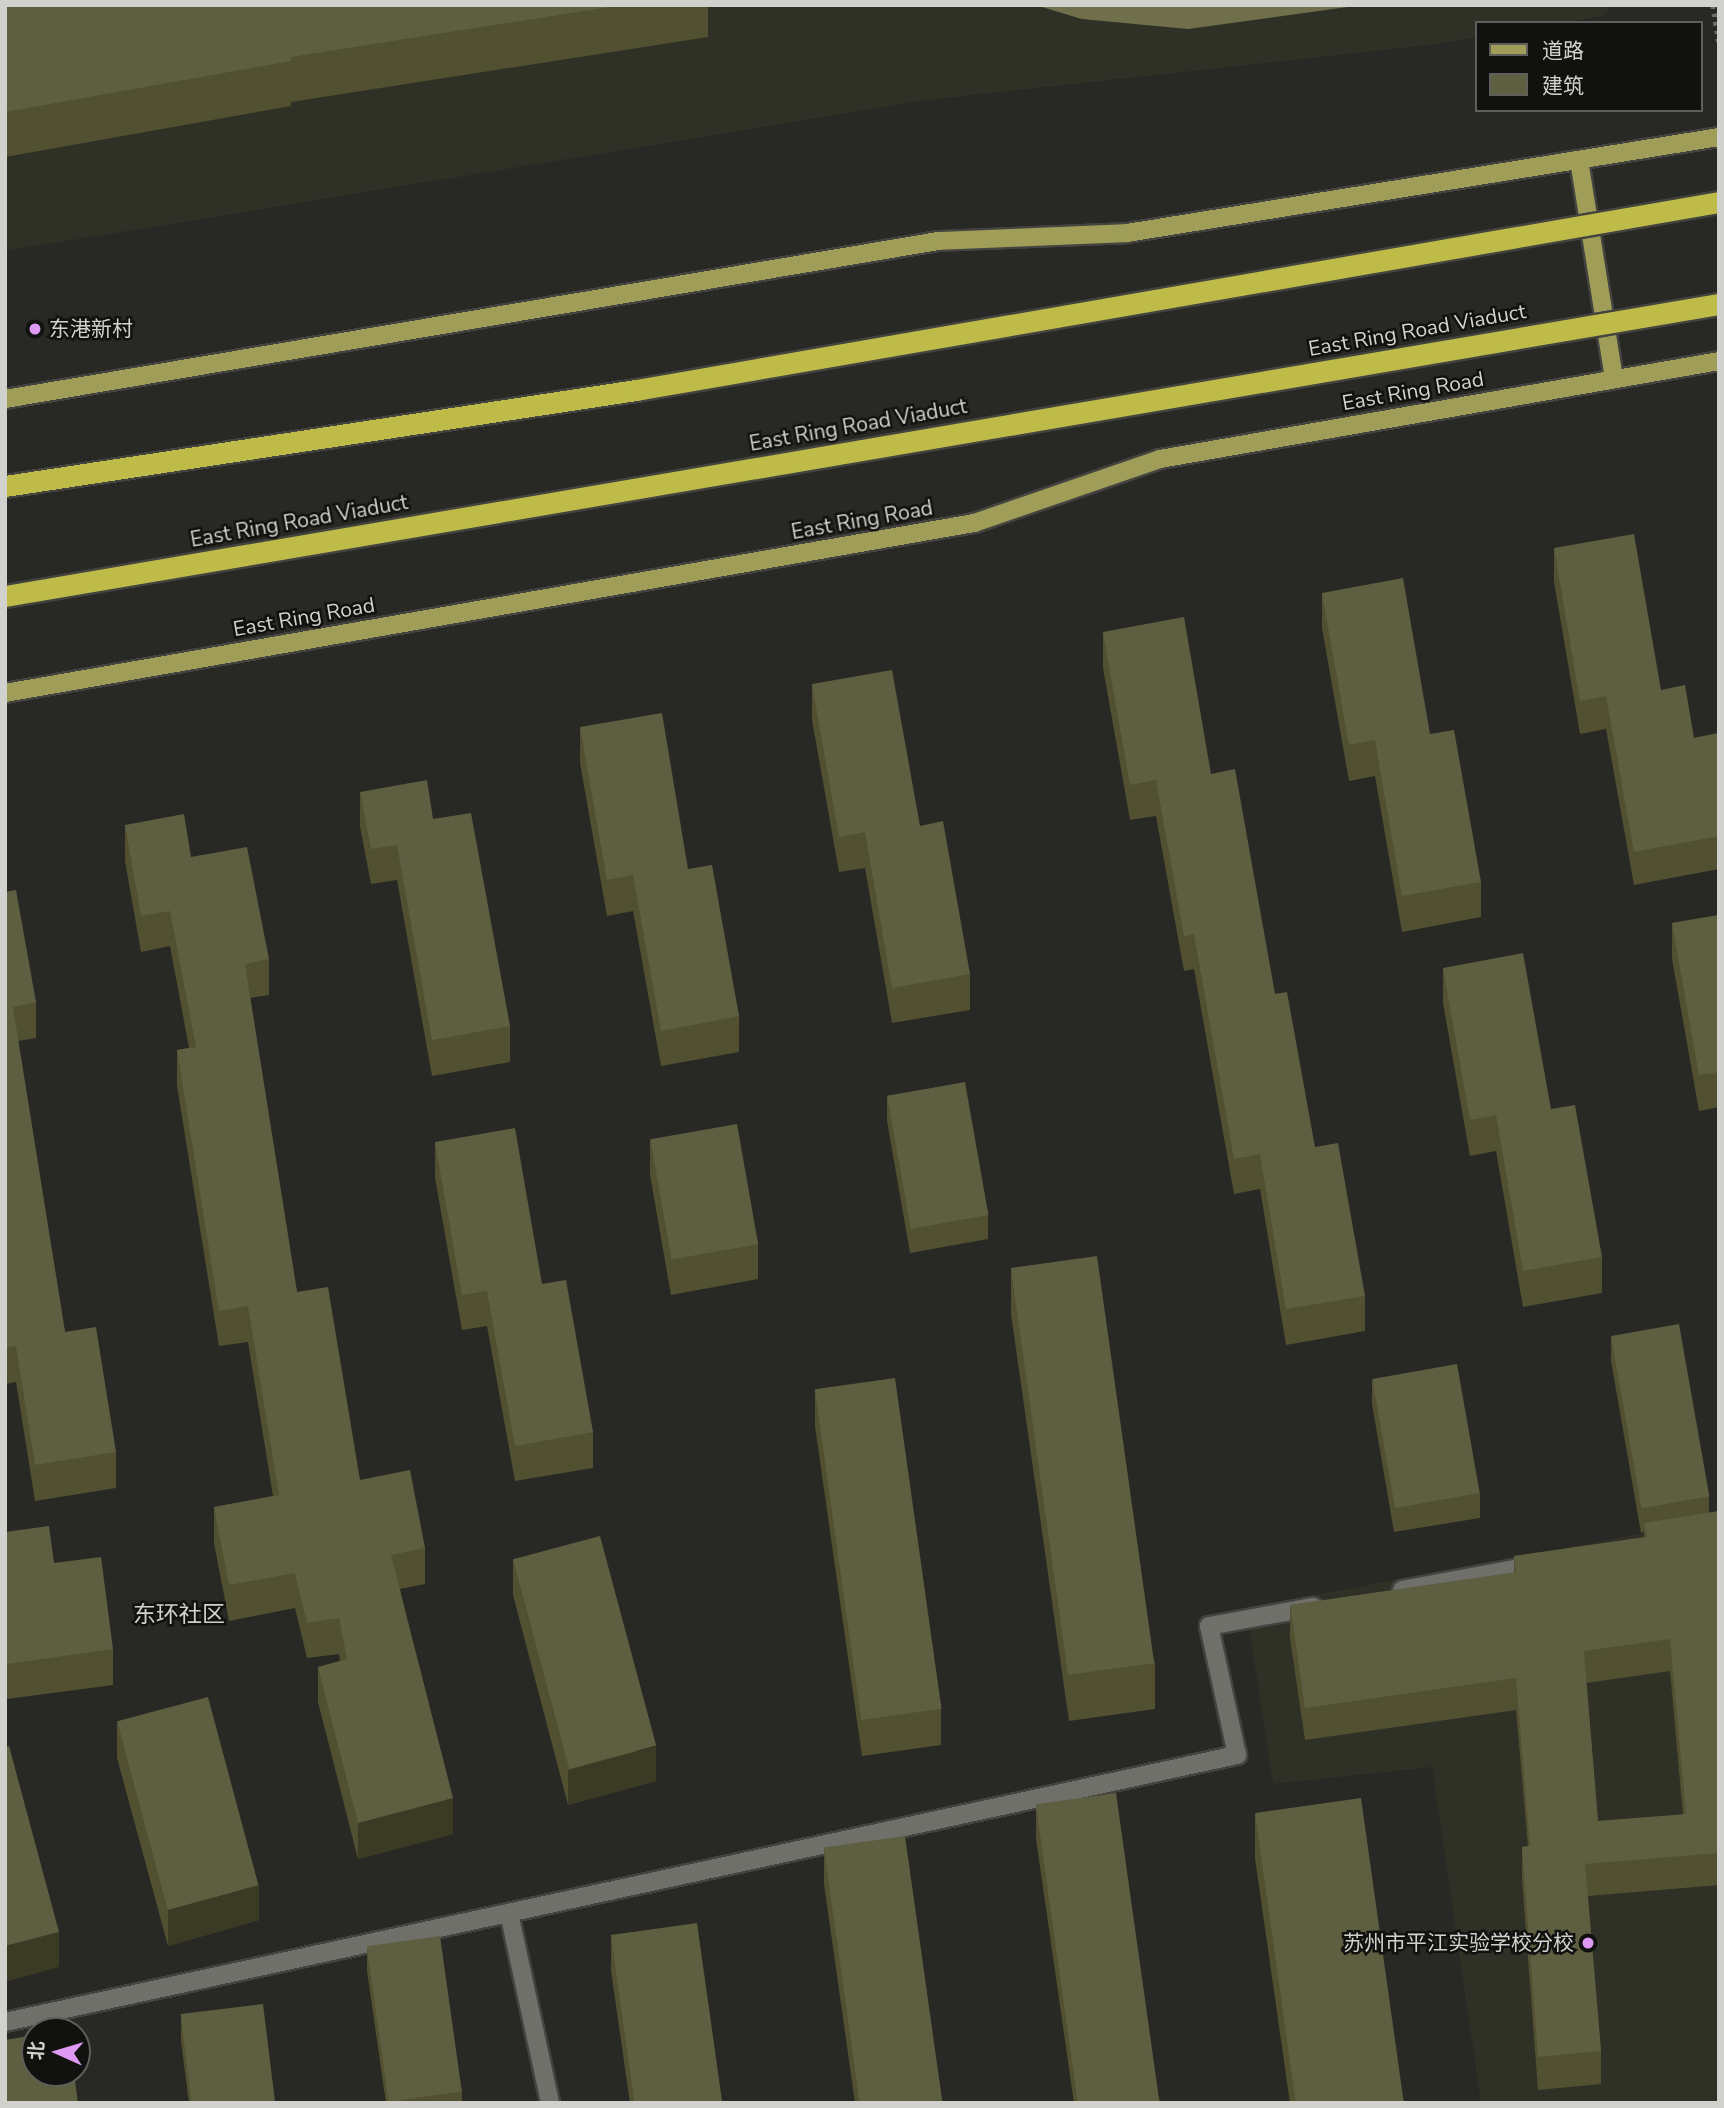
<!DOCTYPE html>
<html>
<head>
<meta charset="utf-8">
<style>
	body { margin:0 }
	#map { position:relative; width:1724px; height:2108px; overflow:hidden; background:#282824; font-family:"Nunito Sans","Noto Sans SC",sans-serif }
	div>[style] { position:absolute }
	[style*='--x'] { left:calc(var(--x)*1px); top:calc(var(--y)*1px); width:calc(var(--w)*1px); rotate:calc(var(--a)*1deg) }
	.built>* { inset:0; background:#303126 }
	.water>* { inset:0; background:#6f6f4b }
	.path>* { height:4.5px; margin-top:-2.25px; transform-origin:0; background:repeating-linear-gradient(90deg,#6d6d6a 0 3.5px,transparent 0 8.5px) }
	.roads { filter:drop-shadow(2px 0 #43433f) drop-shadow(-2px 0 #43433f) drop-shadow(0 2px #43433f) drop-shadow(0 -2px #43433f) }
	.minor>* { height:18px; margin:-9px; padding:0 9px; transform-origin:9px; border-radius:9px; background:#70706b }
	.major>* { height:18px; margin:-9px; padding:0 9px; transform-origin:9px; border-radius:9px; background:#9f9d57 }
	.bridges { filter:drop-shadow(2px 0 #43433f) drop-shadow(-2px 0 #43433f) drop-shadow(0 2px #43433f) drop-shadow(0 -2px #43433f) }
	.highway-bridge>* { height:21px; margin:-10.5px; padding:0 10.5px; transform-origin:10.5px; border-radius:10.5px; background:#bebb49 }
	.wall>* { inset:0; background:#515030 }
	.shaded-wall>* { inset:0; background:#3b3a24 }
	.building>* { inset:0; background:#5e5e41; transform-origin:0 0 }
	.dots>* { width:19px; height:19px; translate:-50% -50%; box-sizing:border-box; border:4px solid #11110f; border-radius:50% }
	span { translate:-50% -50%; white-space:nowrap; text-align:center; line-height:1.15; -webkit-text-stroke:5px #11110f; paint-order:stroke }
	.poi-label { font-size:21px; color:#d1d1ce }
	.left { translate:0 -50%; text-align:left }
	.right { translate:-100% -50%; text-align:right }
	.street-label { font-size:21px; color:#d1d1ce }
	.neighbourhood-label { font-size:23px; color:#d1d1ce }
	.frame { position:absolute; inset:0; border:7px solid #d1d1ce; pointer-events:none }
	.legend { position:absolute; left:1475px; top:21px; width:228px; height:91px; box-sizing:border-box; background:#11110f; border:2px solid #5e5e5b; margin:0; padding:9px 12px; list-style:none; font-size:21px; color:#d1d1ce }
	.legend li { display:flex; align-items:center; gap:14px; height:35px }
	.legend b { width:35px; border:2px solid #5e5e5b }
	.north { position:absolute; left:21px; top:2017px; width:70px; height:70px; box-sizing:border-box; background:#11110f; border:2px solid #5e5e5b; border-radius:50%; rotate:274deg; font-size:19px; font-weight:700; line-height:28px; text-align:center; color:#d1d1ce }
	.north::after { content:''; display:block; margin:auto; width:24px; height:32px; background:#dd99f3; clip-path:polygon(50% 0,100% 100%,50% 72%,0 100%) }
</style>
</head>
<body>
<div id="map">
	<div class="built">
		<div style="clip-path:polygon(5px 5px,1612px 5px,1603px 16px,1562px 23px,1477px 23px,1477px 37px,1429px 45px,928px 100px,5px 251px)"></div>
		<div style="clip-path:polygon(1719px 1519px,1719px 2103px,1481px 2103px,1432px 1767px,1273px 1784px,1246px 1608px)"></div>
	</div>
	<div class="water">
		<div style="clip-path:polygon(1035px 5px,1362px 5px,1188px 29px,1082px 19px)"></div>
	</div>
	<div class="path">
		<div style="--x:1713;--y:5;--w:37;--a:81"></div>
	</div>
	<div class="roads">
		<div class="minor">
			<div style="--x:1402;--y:1590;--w:136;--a:-10.6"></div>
			<div style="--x:509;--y:1913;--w:194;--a:77.8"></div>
			<div style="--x:5;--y:2022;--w:1261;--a:-12.23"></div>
			<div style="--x:1237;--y:1755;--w:132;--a:-102.2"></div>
			<div style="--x:1209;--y:1626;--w:106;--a:-10.4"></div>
		</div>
		<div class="major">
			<div style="--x:1579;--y:160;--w:222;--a:80.9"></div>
			<div style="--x:5;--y:399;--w:946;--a:-9.61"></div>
			<div style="--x:938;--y:241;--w:189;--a:-2.4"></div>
			<div style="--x:1127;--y:233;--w:600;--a:-9.21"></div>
			<div style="--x:5;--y:693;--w:984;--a:-9.95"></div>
			<div style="--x:974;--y:523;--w:197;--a:-19"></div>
			<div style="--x:1160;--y:459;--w:568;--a:-9.94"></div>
		</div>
	</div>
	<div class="bridges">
		<div class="highway-bridge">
			<div style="--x:5;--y:486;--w:638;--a:-8.65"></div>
			<div style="--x:636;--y:390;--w:1099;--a:-9.85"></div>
			<div style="--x:5;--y:596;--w:1739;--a:-9.67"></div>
		</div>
	</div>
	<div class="wall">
		<div style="clip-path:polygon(5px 5px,708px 5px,708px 37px,291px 102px,291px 106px,5px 157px)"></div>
		<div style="clip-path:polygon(1554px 548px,1661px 690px,1694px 738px,1719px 733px,1719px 869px,1634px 885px,1606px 729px,1580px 734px,1554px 582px)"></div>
		<div style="clip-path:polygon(1322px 593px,1430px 734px,1481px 882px,1481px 917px,1402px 932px,1375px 776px,1349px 781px,1322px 628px)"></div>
		<div style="clip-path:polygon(1103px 632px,1211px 774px,1275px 994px,1315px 1147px,1365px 1296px,1365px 1331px,1286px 1345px,1260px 1189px,1234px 1194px,1194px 969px,1184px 971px,1156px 816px,1130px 820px,1103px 668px)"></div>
		<div style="clip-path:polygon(812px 684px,920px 826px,970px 974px,970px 1010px,892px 1023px,865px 868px,839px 872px,812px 720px)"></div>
		<div style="clip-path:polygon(580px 727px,688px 869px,739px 1016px,739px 1052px,661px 1066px,633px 911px,607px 916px,580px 763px)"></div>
		<div style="clip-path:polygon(360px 792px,433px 819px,510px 1026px,510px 1062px,432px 1076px,397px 880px,371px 884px,360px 827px)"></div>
		<div style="clip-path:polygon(125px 825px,191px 857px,269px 959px,269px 995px,250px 998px,297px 1292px,360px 1480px,425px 1548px,425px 1584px,400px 1589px,453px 1834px,358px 1859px,318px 1702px,318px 1667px,340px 1661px,339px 1654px,307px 1658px,295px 1608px,229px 1621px,214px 1543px,214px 1507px,273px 1496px,248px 1342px,219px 1346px,177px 1086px,177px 1050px,189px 1048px,170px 946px,141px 952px,125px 861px)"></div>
		<div style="clip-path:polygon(5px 892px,36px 1002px,36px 1038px,18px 1041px,65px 1332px,116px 1452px,116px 1488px,35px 1501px,16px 1382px,5px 1384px)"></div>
		<div style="clip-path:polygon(1719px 915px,1719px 1107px,1699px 1111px,1672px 959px,1672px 923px)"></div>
		<div style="clip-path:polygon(1443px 968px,1551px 1109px,1602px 1257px,1602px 1293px,1523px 1307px,1496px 1151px,1470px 1156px,1443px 1003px)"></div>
		<div style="clip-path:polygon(887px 1096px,988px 1215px,988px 1239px,910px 1253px,887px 1121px)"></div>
		<div style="clip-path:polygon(650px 1140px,758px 1244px,758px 1279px,671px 1295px,650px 1175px)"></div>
		<div style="clip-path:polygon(435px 1142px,542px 1284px,593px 1432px,593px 1468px,515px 1481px,487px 1326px,462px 1330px,435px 1178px)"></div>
		<div style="clip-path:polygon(1011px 1268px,1155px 1663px,1155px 1709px,1069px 1721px,1011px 1314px)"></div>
		<div style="clip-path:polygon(evenodd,1611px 1336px,1709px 1496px,1709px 1513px,1719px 1511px,1719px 1885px,1588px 1896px,1601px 2051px,1601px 2084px,1538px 2090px,1522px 1879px,1522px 1847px,1528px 1846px,1516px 1710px,1305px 1740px,1290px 1638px,1290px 1605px,1514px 1573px,1514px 1556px,1644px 1537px,1644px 1532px,1641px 1533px,1611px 1361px,1611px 1336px,1670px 1671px,1683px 1815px,1598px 1821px,1586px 1683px,1670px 1671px)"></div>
		<div style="clip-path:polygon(1372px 1380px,1480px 1493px,1480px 1518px,1394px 1532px,1372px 1404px)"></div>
		<div style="clip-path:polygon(815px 1390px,941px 1709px,941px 1745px,862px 1756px,815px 1426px)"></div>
		<div style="clip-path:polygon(5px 1532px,54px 1563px,113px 1649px,113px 1685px,7px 1699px,5px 1686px)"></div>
		<div style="clip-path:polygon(513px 1559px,656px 1781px,568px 1805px,513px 1595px)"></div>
		<div style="clip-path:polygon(117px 1722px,259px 1920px,168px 1946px,117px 1758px)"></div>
		<div style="clip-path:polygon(1036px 1804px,1161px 2103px,1074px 2103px,1036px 1839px)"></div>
		<div style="clip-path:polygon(1255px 1813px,1405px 2103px,1290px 2103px,1255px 1858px)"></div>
		<div style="clip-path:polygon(824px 1848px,943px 2103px,855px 2103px,824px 1884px)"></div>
		<div style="clip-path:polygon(611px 1935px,723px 2103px,630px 2103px,611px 1971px)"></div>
		<div style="clip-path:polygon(367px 1947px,462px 2091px,462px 2103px,386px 2103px,367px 1971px)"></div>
		<div style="clip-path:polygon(181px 2016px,276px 2103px,189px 2103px,181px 2041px)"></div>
	</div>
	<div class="shaded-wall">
		<div style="clip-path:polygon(656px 1746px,656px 1781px,568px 1805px,568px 1770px)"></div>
		<div style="clip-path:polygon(453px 1798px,453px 1834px,358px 1859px,358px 1823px)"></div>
		<div style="clip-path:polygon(259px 1885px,259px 1920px,168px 1946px,168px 1910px)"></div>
		<div style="clip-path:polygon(59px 1932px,59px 1967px,5px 1982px,5px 1946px)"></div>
	</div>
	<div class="building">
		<div style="clip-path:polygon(5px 5px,622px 5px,291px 57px,291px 61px,5px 112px)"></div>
		<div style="clip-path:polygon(1634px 534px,1661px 690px,1685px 685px,1694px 738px,1719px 733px,1719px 836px,1634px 852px,1606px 696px,1580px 701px,1554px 548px)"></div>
		<div style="clip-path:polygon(1403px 578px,1430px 734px,1454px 730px,1481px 882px,1402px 896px,1375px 740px,1349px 745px,1322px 593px)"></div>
		<div style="clip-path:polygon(1184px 617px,1211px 774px,1235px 769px,1275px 994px,1287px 992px,1315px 1147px,1338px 1143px,1365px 1296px,1286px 1309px,1260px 1154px,1234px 1159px,1194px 934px,1184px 936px,1156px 780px,1130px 785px,1103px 632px)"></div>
		<div style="clip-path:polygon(892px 670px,920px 826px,943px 821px,970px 974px,892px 988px,865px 832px,839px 837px,812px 684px)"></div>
		<div style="clip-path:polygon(662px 713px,688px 869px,712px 865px,739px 1016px,661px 1031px,633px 875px,607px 880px,580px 727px)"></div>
		<div style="clip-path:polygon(427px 780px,433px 819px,471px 813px,510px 1026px,432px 1040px,397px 845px,371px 849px,360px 792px)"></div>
		<div style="clip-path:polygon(184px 814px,191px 857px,247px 847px,269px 959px,245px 964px,297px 1292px,328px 1287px,360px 1480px,410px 1470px,425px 1548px,391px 1555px,453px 1798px,358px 1823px,318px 1667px,347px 1659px,339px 1618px,307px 1623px,295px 1573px,229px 1585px,214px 1507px,279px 1495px,248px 1306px,219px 1311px,177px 1050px,196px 1047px,170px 911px,141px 916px,125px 825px)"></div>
		<div style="clip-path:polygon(16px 890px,36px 1002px,13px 1007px,65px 1332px,96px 1327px,116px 1452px,35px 1465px,16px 1346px,5px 1348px,5px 892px)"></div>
		<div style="clip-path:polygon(1719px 915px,1719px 1072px,1699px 1075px,1672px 923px)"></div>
		<div style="clip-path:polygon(1523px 953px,1551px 1109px,1575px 1105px,1602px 1257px,1523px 1271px,1496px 1115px,1470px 1120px,1443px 968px)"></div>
		<div style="left:965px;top:1082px;width:135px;height:79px;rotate:80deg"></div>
		<div style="left:737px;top:1124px;width:122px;height:88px;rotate:80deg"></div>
		<div style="clip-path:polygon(515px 1128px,542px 1284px,566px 1280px,593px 1432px,515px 1446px,487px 1291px,462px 1295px,435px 1142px)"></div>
		<div style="left:1097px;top:1256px;width:411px;height:87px;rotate:82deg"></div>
		<div style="left:1679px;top:1324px;width:175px;height:69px;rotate:80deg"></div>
		<div style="left:1457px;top:1364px;width:131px;height:86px;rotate:80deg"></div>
		<div style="left:895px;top:1378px;width:334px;height:81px;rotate:82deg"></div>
		<div style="clip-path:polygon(evenodd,1719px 1511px,1719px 1853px,1585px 1864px,1601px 2051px,1538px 2057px,1522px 1847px,1530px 1846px,1516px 1678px,1305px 1708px,1290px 1605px,1516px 1572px,1514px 1556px,1647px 1537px,1644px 1523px,1719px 1511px,1670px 1639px,1686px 1814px,1598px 1821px,1584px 1651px,1670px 1639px)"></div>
		<div style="clip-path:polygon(49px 1526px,54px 1563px,101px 1557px,113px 1649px,7px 1664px,5px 1650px,5px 1532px)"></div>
		<div style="left:600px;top:1536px;width:217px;height:90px;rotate:75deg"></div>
		<div style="left:208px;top:1697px;width:195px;height:94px;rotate:75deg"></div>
		<div style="clip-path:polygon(9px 1746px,59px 1932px,5px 1946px,5px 1747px)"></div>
		<div style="left:1116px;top:1793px;width:313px;height:81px;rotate:82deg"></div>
		<div style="left:1361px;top:1798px;width:308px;height:107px;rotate:82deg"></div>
		<div style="left:905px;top:1836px;width:270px;height:82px;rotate:82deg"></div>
		<div style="left:697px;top:1923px;width:182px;height:87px;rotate:82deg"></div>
		<div style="left:440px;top:1936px;width:157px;height:74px;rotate:82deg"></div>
		<div style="left:263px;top:2004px;width:100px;height:83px;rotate:83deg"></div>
		<div style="clip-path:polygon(35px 2035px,35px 2073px,74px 2073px,78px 2103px,5px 2103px,5px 2040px)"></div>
	</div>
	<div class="dots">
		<div style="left:35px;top:329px;background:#dd99f3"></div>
		<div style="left:1588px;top:1943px;background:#dd99f3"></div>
	</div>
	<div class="poi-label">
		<span class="left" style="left:49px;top:329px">东港新村</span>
		<span class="right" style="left:1574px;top:1943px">苏州市平江实验学校分校</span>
	</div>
	<div class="street-label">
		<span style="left:1417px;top:330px;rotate:-10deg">East Ring Road Viaduct</span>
		<span style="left:1413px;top:391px;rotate:-10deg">East Ring Road</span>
		<span style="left:858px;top:425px;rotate:-10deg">East Ring Road Viaduct</span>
		<span style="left:862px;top:520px;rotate:-10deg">East Ring Road</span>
		<span style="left:299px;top:521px;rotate:-10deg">East Ring Road Viaduct</span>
		<span style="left:304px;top:617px;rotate:-10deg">East Ring Road</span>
	</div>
	<div class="neighbourhood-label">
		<span style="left:179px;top:1615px">东环社区</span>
	</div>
	<div class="frame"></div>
	<ul class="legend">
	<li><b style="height:9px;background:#9f9d57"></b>道路</li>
	<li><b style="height:19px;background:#5e5e41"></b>建筑</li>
	</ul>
	<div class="north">北</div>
</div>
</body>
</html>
